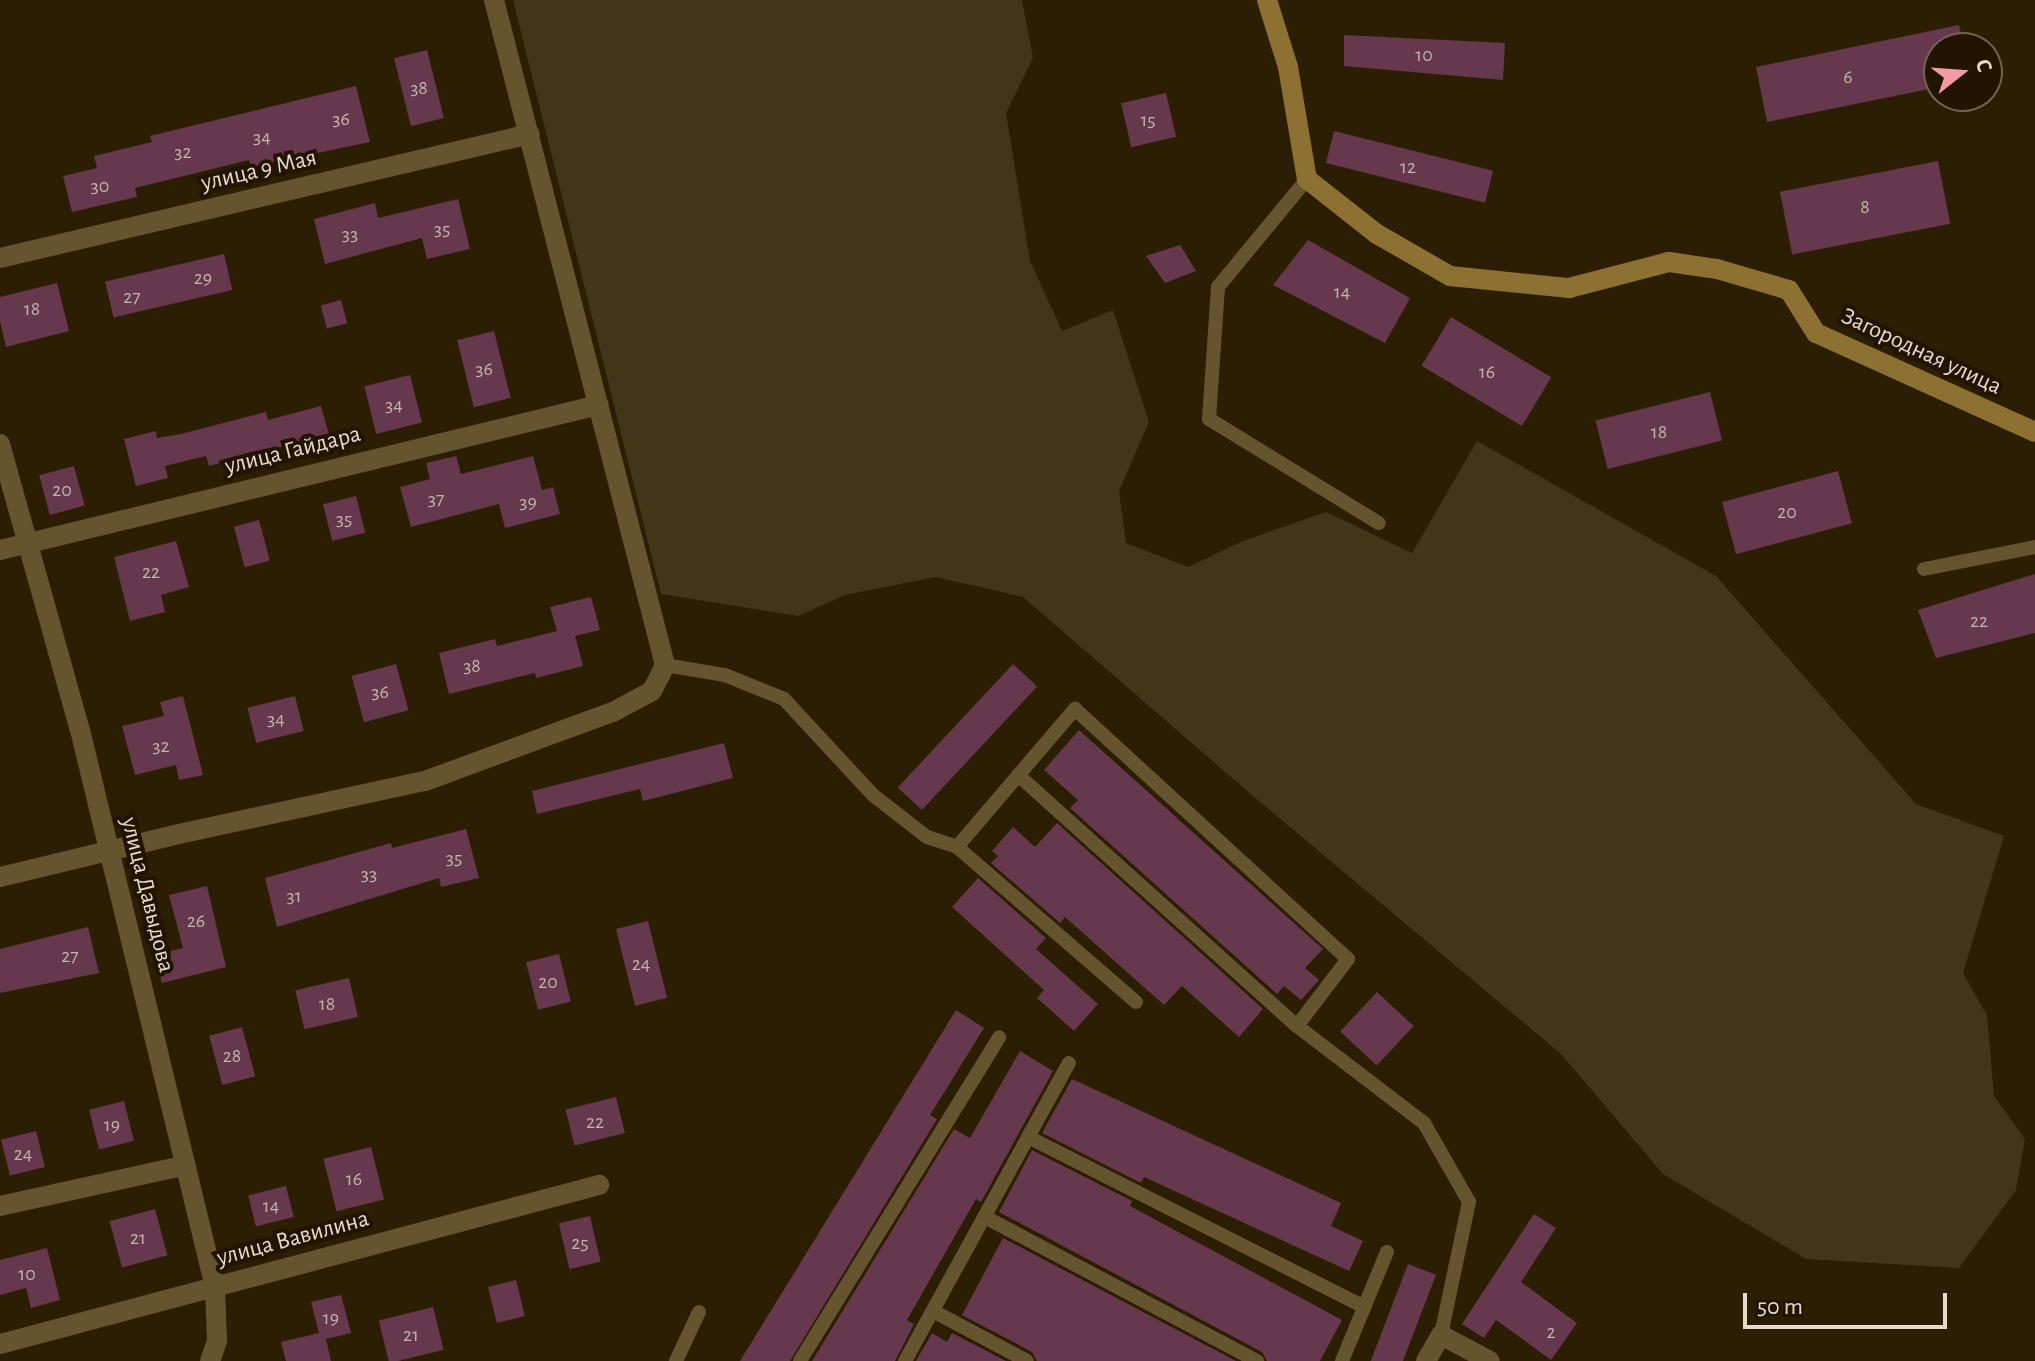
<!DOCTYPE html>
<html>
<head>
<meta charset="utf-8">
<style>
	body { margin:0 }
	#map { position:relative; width:2035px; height:1361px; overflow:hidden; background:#2c1e02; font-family:"Alegreya Sans",sans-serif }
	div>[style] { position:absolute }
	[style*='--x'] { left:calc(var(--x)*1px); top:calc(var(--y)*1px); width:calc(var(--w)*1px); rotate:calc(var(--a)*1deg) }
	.green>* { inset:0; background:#433519 }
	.building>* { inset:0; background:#65384e; transform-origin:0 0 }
	.lane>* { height:14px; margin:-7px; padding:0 7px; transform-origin:7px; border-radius:7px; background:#66542f }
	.street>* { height:20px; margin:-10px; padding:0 10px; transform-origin:10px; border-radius:10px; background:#66542f }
	.secondary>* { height:20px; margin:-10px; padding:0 10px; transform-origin:10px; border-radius:10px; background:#8d7132 }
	span { translate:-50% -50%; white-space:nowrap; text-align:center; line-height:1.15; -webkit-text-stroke:8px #221400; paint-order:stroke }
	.number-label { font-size:20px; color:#c4b2ac }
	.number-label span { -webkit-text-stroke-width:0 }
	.street-label { font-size:24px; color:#e4dbcb }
	.north { position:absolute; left:1923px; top:32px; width:80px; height:80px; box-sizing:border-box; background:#221400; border:2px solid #706451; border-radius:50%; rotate:73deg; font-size:22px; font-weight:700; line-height:32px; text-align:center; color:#e4dbcb }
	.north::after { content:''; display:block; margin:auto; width:28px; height:36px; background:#f49aa5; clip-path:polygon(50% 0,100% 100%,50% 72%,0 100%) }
	.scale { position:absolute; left:1743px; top:1293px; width:204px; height:36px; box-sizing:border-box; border:4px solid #e4dbcb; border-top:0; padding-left:10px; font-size:24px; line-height:28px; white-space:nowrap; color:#e4dbcb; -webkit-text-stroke:6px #221400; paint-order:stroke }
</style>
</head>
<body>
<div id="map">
	<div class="green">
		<div style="clip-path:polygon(513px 0,1022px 0,1033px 58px,1006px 113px,1030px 261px,1062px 331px,1113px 310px,1149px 422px,1119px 491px,1126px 543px,1188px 567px,1243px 541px,1326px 512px,1412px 553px,1477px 441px,1716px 576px,1916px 804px,2004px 836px,1963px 973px,1987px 1015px,1994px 1096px,2025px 1139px,2016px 1190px,1959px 1268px,1806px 1259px,1663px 1174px,1561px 1054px,1253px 796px,1023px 597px,936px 577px,845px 595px,798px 616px,661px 594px)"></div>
	</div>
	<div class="building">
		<div style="clip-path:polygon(1959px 25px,1964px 48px,1939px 48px,1939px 87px,1767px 122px,1756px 67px)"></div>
		<div style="clip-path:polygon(1344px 35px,1505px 43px,1503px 80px,1344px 66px)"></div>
		<div style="left:427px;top:50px;width:70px;height:34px;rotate:76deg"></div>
		<div style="clip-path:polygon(356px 86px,370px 142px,251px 167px,249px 160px,135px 188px,137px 197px,72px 212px,63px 176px,97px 168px,94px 156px,152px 142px,150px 136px)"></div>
		<div style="left:1166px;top:93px;width:45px;height:46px;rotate:77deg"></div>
		<div style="left:1334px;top:131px;width:164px;height:33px;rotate:14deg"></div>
		<div style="left:1938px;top:161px;width:64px;height:161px;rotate:79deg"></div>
		<div style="clip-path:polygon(458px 199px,470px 249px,427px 259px,422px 238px,325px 264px,314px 219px,375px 203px,378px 218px)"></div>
		<div style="clip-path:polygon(1308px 240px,1410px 298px,1385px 343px,1273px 285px)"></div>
		<div style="clip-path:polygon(1180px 245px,1196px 271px,1165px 283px,1146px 256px)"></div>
		<div style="left:224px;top:254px;width:37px;height:122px;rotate:77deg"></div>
		<div style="clip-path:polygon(57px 283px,69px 331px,6px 347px,0 321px,0 297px)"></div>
		<div style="left:341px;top:300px;width:24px;height:21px;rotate:75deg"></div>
		<div style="left:1451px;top:317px;width:117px;height:57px;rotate:31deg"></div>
		<div style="left:494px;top:331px;width:69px;height:38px;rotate:76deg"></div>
		<div style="left:410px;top:375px;width:49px;height:47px;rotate:76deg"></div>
		<div style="left:1710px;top:392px;width:50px;height:118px;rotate:76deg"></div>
		<div style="clip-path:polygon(321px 406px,331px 442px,294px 452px,292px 444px,209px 466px,206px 456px,165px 466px,168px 478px,136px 486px,124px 439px,156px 431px,157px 438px,181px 434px,266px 412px,268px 420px)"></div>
		<div style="clip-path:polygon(456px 456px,461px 474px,533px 456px,542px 490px,553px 487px,560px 514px,505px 528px,499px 504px,411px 527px,400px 487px,430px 479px,426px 463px)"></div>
		<div style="left:74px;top:466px;width:41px;height:36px;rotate:75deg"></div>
		<div style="left:1838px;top:471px;width:54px;height:120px;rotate:75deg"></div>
		<div style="left:356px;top:496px;width:38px;height:34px;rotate:76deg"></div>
		<div style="left:259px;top:520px;width:42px;height:26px;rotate:75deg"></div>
		<div style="clip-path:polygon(176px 541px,189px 587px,161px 595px,165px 612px,130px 621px,114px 557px)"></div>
		<div style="clip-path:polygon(2035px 574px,2035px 633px,1936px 658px,1918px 610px)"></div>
		<div style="clip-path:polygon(591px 597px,600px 630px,575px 636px,583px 666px,536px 678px,535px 673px,449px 694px,439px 653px,495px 639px,497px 646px,557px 631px,550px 607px)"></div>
		<div style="left:396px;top:664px;width:48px;height:46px;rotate:75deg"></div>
		<div style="left:1013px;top:664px;width:33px;height:169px;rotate:43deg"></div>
		<div style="clip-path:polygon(183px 696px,203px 775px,179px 780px,176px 765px,135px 775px,122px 726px,164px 716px,160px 702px)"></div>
		<div style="left:295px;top:696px;width:36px;height:49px;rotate:76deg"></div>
		<div style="clip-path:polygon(1079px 730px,1323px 949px,1305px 968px,1319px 980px,1301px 1000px,1284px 986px,1277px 994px,1070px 808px,1078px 800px,1044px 770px)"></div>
		<div style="clip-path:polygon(724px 743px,733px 778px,643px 801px,640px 789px,537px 814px,532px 791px)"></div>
		<div style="clip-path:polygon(1057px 823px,1263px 1009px,1239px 1037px,1182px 986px,1164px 1005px,1065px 917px,1060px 923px,991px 863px,998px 856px,992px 851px,1013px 827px,1035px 847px)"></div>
		<div style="clip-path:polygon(466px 829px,479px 878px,441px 887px,439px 878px,277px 927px,265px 878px,391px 843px,392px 848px)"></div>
		<div style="clip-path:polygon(978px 878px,1046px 938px,1036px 949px,1098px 1004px,1074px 1031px,1037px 998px,1044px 990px,952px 907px)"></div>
		<div style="clip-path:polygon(207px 886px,226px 967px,162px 983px,154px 955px,183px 948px,169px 895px)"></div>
		<div style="left:648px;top:921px;width:79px;height:33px;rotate:76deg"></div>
		<div style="clip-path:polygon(88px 927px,99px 973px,0 993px,0 949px)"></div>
		<div style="left:559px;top:954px;width:49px;height:34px;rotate:76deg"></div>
		<div style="left:349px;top:978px;width:40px;height:55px;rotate:77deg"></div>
		<div style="left:1377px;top:992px;width:50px;height:54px;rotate:43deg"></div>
		<div style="clip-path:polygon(956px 1010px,984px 1028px,930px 1115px,937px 1119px,790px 1361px,740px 1361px)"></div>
		<div style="left:242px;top:1027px;width:51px;height:34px;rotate:75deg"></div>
		<div style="clip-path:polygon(1020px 1051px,1053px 1071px,981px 1202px,976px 1199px,907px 1320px,914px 1324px,895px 1361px,812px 1361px,954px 1129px,970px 1138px)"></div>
		<div style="clip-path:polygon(1072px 1079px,1341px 1203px,1331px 1226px,1363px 1241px,1349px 1271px,1144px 1177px,1141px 1183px,1042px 1133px)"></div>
		<div style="left:616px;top:1097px;width:37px;height:52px;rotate:76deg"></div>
		<div style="left:124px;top:1101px;width:41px;height:36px;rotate:76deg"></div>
		<div style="left:36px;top:1131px;width:37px;height:36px;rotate:76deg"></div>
		<div style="left:371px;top:1147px;width:54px;height:49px;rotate:76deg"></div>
		<div style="clip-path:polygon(1032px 1150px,1132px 1201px,1130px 1206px,1342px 1320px,1320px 1361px,1267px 1361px,1262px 1352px,999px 1212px)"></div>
		<div style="left:286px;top:1186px;width:32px;height:39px;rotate:76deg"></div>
		<div style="left:155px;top:1209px;width:48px;height:47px;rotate:75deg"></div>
		<div style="clip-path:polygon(1534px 1214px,1556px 1228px,1521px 1282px,1577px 1323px,1551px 1360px,1496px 1320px,1484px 1338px,1462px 1324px)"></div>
		<div style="left:590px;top:1216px;width:47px;height:32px;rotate:77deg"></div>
		<div style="clip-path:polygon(1003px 1238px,1236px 1361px,1037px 1361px,1032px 1352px,962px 1315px)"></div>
		<div style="clip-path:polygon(47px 1248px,60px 1300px,31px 1308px,26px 1288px,0 1295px,0 1260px)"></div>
		<div style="left:1408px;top:1264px;width:30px;height:105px;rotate:21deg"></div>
		<div style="left:516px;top:1280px;width:37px;height:29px;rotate:76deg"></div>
		<div style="clip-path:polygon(341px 1295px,351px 1333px,326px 1339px,331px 1361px,286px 1361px,281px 1342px,319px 1333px,311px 1302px)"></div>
		<div style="left:433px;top:1307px;width:44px;height:56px;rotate:76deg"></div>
		<div style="clip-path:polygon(932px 1333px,947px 1342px,952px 1333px,1006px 1361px,916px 1361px)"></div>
	</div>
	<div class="lane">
		<div style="--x:1307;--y:179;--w:140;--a:129.5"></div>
		<div style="--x:1218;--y:287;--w:132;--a:93.9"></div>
		<div style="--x:1209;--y:419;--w:199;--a:31.5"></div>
		<div style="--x:1924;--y:569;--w:113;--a:-11.2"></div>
		<div style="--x:665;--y:665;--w:61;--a:9.5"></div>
		<div style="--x:725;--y:675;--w:64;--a:22.1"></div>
		<div style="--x:784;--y:699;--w:131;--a:47.2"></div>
		<div style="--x:873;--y:795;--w:68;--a:37.9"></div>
		<div style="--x:927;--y:837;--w:32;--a:18"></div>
		<div style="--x:1018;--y:775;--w:375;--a:42"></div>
		<div style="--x:1297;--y:1026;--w:160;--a:37.4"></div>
		<div style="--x:1424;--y:1123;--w:91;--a:60.3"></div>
		<div style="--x:1469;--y:1202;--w:136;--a:101.9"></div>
		<div style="--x:1136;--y:1002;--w:237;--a:-139.1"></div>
		<div style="--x:957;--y:847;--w:182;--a:-49.5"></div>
		<div style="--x:1075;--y:709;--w:370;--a:42.5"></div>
		<div style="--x:1348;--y:959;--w:84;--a:127.3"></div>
		<div style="--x:1028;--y:1137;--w:377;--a:26.8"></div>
		<div style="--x:985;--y:1217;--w:308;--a:27.9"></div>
		<div style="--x:933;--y:1311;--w:106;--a:28"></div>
		<div style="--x:676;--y:1361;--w:54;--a:-64.9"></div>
		<div style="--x:800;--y:1361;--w:380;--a:-58.4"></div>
		<div style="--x:905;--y:1361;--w:340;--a:-61.2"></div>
		<div style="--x:1342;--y:1361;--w:118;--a:-67.6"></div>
	</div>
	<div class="street">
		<div style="--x:0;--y:258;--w:544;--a:-13.17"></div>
		<div style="--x:0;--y:444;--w:297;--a:74.4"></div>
		<div style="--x:80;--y:730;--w:573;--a:76.38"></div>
		<div style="--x:215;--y:1287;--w:54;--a:87.9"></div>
		<div style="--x:217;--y:1341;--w:21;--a:109"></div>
		<div style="--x:0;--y:550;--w:616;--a:-13.61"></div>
		<div style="--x:0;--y:877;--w:184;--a:-13.5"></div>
		<div style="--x:179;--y:834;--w:252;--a:-12.2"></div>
		<div style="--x:425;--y:781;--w:200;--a:-20.2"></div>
		<div style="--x:613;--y:712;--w:44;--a:-28.3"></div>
		<div style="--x:652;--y:691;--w:29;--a:-63"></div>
		<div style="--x:665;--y:665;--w:687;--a:-104.42"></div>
		<div style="--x:0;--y:1206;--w:190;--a:-12.4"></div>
		<div style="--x:0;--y:1344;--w:620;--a:-14.87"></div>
		<div style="--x:1426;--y:1361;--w:30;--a:-60"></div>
		<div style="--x:1441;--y:1335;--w:55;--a:28"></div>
	</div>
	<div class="secondary">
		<div style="--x:1267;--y:0;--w:70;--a:72.6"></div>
		<div style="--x:1288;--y:67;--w:114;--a:80.4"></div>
		<div style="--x:1307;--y:179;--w:89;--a:38.2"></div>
		<div style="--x:1377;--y:234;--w:84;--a:29.9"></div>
		<div style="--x:1450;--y:276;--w:120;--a:5.8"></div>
		<div style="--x:1569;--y:288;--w:103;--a:-14.6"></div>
		<div style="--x:1669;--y:262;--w:49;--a:8.3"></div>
		<div style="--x:1717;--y:269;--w:75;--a:16.3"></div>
		<div style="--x:1789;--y:290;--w:51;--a:57.9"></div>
		<div style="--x:1816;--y:333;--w:240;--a:24.3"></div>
	</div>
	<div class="number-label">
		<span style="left:1424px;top:55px">10</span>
		<span style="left:1848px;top:77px">6</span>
		<span style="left:419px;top:88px">38</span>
		<span style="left:341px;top:119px">36</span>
		<span style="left:1148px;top:120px">15</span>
		<span style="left:262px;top:137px">34</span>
		<span style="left:183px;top:152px">32</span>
		<span style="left:1408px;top:167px">12</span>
		<span style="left:100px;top:186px">30</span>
		<span style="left:1865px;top:207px">8</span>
		<span style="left:442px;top:229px">35</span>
		<span style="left:350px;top:234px">33</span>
		<span style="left:203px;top:278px">29</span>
		<span style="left:1342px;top:292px">14</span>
		<span style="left:132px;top:297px">27</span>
		<span style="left:32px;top:309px">18</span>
		<span style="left:484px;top:369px">36</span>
		<span style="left:1487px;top:372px">16</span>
		<span style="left:394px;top:405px">34</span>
		<span style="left:1659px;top:432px">18</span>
		<span style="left:62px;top:490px">20</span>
		<span style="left:436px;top:499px">37</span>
		<span style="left:528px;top:502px">39</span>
		<span style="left:1787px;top:512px">20</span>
		<span style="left:344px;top:519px">35</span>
		<span style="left:151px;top:572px">22</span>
		<span style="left:1979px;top:621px">22</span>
		<span style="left:472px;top:666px">38</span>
		<span style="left:380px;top:692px">36</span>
		<span style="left:276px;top:719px">34</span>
		<span style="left:161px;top:746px">32</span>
		<span style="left:454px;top:858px">35</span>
		<span style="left:369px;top:874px">33</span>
		<span style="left:294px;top:896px">31</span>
		<span style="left:196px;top:921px">26</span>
		<span style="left:70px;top:956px">27</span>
		<span style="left:641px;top:964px">24</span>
		<span style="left:548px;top:982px">20</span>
		<span style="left:327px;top:1004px">18</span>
		<span style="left:232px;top:1056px">28</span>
		<span style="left:595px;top:1122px">22</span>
		<span style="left:112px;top:1125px">19</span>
		<span style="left:23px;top:1154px">24</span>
		<span style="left:354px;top:1179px">16</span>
		<span style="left:271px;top:1206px">14</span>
		<span style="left:138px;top:1238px">21</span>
		<span style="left:580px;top:1243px">25</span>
		<span style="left:27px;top:1274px">10</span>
		<span style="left:331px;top:1318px">19</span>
		<span style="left:1551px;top:1332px">2</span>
		<span style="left:411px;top:1335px">21</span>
	</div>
	<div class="street-label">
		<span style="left:259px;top:171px;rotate:-13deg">улица 9 Мая</span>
		<span style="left:1921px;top:352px;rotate:25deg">Загородная улица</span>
		<span style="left:293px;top:451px;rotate:-14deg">улица Гайдара</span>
		<span style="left:147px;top:895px;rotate:76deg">улица Давыдова</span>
		<span style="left:293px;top:1239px;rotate:-15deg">улица Вавилина</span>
	</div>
	<div class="north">С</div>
	<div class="scale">50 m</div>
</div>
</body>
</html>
